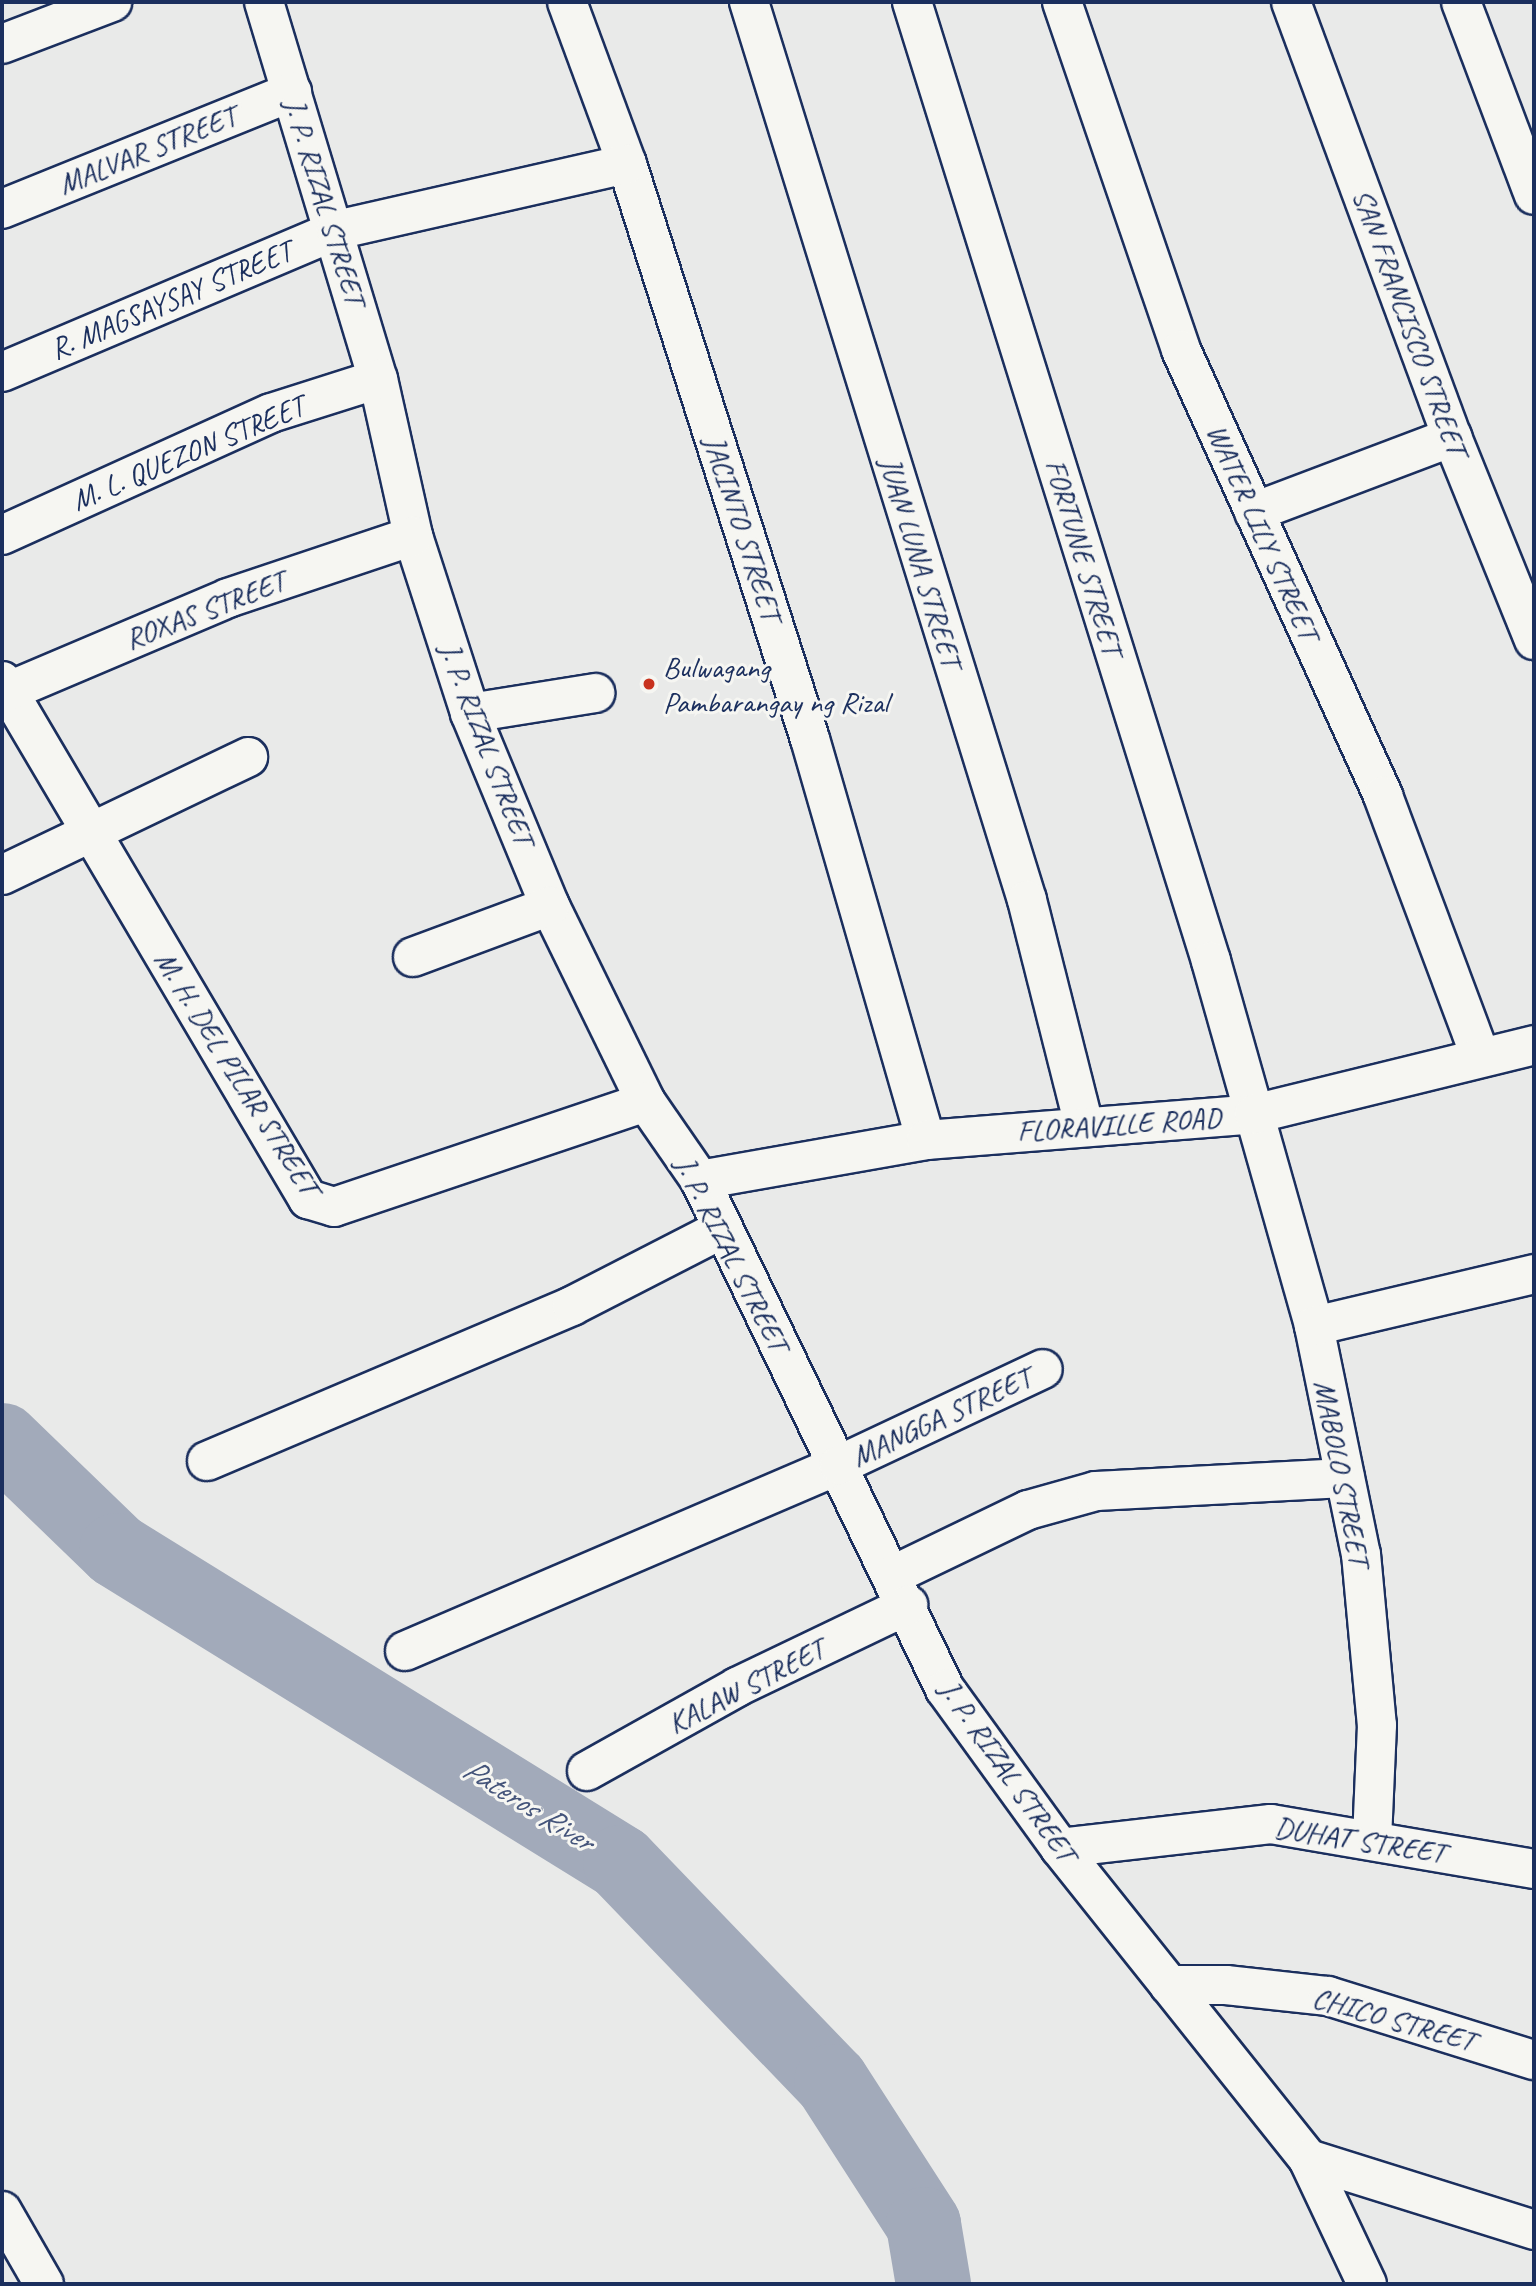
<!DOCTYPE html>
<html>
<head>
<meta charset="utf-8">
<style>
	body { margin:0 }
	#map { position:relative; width:1536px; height:2286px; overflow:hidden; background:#e9eae9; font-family:Caveat,sans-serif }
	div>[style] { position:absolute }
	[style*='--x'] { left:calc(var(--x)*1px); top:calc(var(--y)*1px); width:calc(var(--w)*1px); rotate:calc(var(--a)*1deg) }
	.river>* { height:75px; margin:-37.5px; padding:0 37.5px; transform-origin:37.5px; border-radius:37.5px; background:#a2aaba }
	.roads { filter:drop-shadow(2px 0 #1b2f5e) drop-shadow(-2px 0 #1b2f5e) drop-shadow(0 2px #1b2f5e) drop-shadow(0 -2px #1b2f5e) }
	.minor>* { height:38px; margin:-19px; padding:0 19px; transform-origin:19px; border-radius:19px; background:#f6f6f2 }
	.dots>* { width:19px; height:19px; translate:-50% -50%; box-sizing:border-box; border:4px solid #f6f6f2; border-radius:50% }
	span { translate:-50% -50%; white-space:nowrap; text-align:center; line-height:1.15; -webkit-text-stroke:6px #f6f6f2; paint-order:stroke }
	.street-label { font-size:30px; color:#1b2f5e }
	.poi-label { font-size:30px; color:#1b2f5e }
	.left { translate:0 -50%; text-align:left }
	.water-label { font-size:32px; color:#44547a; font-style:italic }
	.frame { position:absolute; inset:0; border:4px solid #1b2f5e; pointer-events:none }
</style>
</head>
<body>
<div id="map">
	<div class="river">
		<div style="--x:2;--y:1440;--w:158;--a:44"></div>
		<div style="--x:116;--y:1550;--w:593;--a:31.76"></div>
		<div style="--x:620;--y:1862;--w:304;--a:46.1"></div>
		<div style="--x:831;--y:2081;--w:170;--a:57.2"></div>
		<div style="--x:923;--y:2224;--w:61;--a:80.5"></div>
	</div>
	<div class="roads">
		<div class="minor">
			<div style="--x:264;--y:2;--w:394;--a:73.2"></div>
			<div style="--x:378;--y:379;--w:161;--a:77.4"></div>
			<div style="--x:413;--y:536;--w:186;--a:72.1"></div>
			<div style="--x:470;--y:713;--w:209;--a:67.5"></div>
			<div style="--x:550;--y:906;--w:218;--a:63.9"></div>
			<div style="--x:646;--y:1102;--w:95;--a:55.3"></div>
			<div style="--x:700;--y:1180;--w:565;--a:64.3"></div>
			<div style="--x:945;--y:1689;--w:196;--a:54.1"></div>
			<div style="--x:1060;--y:1848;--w:398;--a:51.4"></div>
			<div style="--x:1308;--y:2159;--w:138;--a:64.7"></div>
			<div style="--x:567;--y:2;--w:173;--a:69.7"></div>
			<div style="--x:627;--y:164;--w:603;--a:72.35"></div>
			<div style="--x:810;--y:739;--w:417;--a:73.9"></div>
			<div style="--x:749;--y:2;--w:940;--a:72.8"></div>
			<div style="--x:1027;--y:900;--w:232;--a:75.8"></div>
			<div style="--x:912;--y:2;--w:1005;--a:72.68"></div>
			<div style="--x:1211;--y:961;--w:379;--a:74.2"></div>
			<div style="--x:1314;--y:1326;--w:233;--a:78.4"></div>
			<div style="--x:1361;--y:1554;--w:172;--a:84.7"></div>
			<div style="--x:1377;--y:1725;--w:115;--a:92.5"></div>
			<div style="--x:1062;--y:2;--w:368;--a:71.1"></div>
			<div style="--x:1181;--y:350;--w:490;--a:65.6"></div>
			<div style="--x:1383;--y:796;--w:278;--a:69.5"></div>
			<div style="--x:1291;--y:2;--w:464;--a:69.7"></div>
			<div style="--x:1452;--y:437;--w:219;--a:68"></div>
			<div style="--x:1461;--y:2;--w:206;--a:69.3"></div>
			<div style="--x:2;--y:44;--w:118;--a:-20.9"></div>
			<div style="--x:2;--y:209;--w:313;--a:-22"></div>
			<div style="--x:2;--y:372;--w:363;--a:-23"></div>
			<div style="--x:336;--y:230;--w:298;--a:-12.8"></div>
			<div style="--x:1254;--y:512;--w:212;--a:-20.7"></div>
			<div style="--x:2;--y:535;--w:295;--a:-24.4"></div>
			<div style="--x:271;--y:413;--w:112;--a:-17.6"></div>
			<div style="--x:2;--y:681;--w:602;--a:59.43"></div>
			<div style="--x:308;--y:1199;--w:27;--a:17"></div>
			<div style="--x:334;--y:1207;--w:329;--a:-18.6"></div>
			<div style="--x:2;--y:694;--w:246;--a:-23"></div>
			<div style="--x:228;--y:598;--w:195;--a:-18.5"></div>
			<div style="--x:470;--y:713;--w:127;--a:-9.1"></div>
			<div style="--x:2;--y:875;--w:273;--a:-25.6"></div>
			<div style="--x:413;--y:957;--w:146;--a:-20.4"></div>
			<div style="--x:700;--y:1180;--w:230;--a:-10"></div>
			<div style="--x:926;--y:1140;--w:329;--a:-4.5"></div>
			<div style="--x:1254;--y:1114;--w:288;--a:-13.8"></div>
			<div style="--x:1314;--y:1326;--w:226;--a:-13.3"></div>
			<div style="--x:207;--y:1461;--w:397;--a:-23"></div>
			<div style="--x:572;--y:1306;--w:169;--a:-27.2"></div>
			<div style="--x:893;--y:1575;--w:150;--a:-25.7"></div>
			<div style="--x:1028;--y:1510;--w:71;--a:-15.6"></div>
			<div style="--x:1096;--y:1491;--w:249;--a:-3"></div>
			<div style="--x:405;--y:1651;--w:472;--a:-23.2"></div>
			<div style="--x:839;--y:1465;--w:225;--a:-25.2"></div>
			<div style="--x:587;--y:1771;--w:172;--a:-29.2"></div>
			<div style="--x:737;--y:1687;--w:190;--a:-25.6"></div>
			<div style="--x:1060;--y:1848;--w:212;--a:-6.5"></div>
			<div style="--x:1271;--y:1824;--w:267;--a:9.7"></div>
			<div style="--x:1169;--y:1985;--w:57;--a:0"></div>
			<div style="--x:1226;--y:1985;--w:103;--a:6.2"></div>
			<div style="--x:1328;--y:1996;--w:216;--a:17.3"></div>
			<div style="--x:1308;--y:2159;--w:237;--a:17.4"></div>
			<div style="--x:2;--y:2211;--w:84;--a:60.1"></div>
		</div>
	</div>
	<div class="dots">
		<div style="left:649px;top:684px;background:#c8321e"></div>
	</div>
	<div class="street-label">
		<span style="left:147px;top:150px;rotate:-22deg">MALVAR STREET</span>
		<span style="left:325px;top:202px;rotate:73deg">J. P. RIZAL STREET</span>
		<span style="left:171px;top:300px;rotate:-23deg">R. MAGSAYSAY STREET</span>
		<span style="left:1410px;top:322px;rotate:70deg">SAN FRANCISCO STREET</span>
		<span style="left:188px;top:453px;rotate:-23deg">M. L. QUEZON STREET</span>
		<span style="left:743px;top:528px;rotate:72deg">JACINTO STREET</span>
		<span style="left:1263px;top:532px;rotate:66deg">WATER LILY STREET</span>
		<span style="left:1084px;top:557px;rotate:73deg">FORTUNE STREET</span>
		<span style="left:921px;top:562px;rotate:73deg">JUAN LUNA STREET</span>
		<span style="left:205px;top:610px;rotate:-21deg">ROXAS STREET</span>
		<span style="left:487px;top:744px;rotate:69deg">J. P. RIZAL STREET</span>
		<span style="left:237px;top:1073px;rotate:58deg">M. H. DEL PILAR STREET</span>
		<span style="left:1119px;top:1124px;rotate:-4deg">FLORAVILLE ROAD</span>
		<span style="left:732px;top:1254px;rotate:63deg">J. P. RIZAL STREET</span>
		<span style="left:941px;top:1417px;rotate:-25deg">MANGGA STREET</span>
		<span style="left:1342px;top:1473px;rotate:79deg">MABOLO STREET</span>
		<span style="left:746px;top:1686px;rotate:-27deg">KALAW STREET</span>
		<span style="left:1008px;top:1771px;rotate:55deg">J. P. RIZAL STREET</span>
		<span style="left:1360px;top:1840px;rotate:9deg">DUHAT STREET</span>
		<span style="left:1394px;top:2019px;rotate:16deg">CHICO STREET</span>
	</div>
	<div class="poi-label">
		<span class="left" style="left:663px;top:684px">Bulwagang<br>Pambarangay ng Rizal</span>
	</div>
	<div class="water-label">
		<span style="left:528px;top:1805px;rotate:32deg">Pateros River</span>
	</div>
	<div class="frame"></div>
</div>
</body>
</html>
